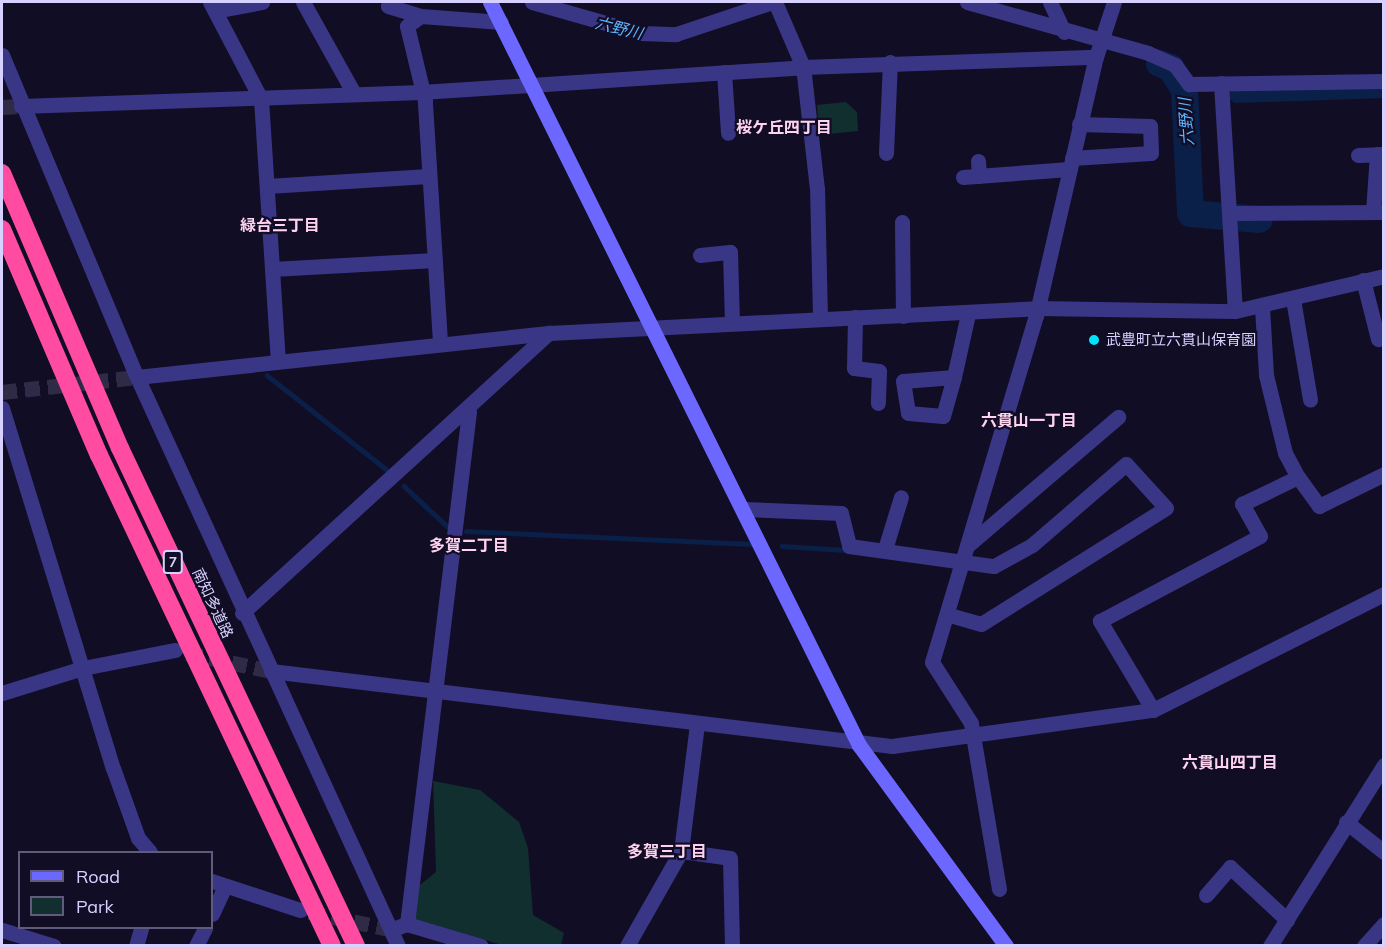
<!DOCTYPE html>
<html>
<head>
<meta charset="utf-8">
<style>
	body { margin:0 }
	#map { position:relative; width:1385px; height:947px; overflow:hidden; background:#110d25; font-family:Mulish,"Noto Sans JP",sans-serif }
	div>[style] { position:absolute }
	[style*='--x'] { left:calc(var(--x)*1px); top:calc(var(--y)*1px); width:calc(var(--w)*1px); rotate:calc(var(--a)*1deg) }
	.green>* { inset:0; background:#102f2e }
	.stream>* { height:4.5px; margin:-2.25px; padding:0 2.25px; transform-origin:2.25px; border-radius:2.25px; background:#0a2048 }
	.canal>* { height:15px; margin:-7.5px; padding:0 7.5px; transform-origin:7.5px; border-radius:7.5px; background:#0a2048 }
	.river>* { height:27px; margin:-13.5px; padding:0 13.5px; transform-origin:13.5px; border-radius:13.5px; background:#0a2048 }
	.street-tunnel>* { height:15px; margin-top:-7.5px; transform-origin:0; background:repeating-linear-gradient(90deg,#2f2a46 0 15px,transparent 0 23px) }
	.street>* { height:15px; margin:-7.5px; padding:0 7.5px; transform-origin:7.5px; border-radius:7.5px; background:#3a3686 }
	.secondary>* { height:15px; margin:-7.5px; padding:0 7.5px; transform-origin:7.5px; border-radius:7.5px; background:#6c68ff }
	.highway>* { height:18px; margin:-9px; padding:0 9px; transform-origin:9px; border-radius:9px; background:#ff4ca2 }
	.dots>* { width:16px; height:16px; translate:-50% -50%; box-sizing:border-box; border:3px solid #110d25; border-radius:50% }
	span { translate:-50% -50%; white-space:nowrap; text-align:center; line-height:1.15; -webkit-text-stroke:4.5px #110d25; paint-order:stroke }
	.shield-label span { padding:2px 4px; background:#110d25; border:2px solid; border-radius:4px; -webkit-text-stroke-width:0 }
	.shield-label { font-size:14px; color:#d7d1ff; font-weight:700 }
	.poi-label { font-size:15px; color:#d7d1ff }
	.left { translate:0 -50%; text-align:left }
	.street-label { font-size:15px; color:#d7d1ff }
	.water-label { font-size:16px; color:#5fb5ff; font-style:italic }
	.neighbourhood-label { font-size:16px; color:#ffd3ef; font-weight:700 }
	.frame { position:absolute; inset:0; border:3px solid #d7d1ff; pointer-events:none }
	.legend { position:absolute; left:18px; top:851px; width:195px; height:78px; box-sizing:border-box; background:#110d25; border:2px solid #605b7c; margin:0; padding:8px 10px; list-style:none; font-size:18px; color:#d7d1ff }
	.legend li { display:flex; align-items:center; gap:12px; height:30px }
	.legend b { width:30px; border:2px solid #605b7c }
</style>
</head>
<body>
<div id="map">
	<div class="green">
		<div style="clip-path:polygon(846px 102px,857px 112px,858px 131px,819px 135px,817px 105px)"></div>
		<div style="clip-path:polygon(433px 781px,480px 790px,519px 822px,528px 848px,533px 915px,564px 933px,561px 945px,502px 945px,415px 919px,415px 889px,436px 872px)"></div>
	</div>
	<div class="stream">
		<div style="--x:267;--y:375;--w:152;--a:38.3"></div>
		<div style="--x:404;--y:486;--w:60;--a:43"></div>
		<div style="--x:466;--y:531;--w:286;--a:2.6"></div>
		<div style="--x:782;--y:546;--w:63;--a:3.6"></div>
	</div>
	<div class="canal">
		<div style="--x:1236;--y:95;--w:148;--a:-1.9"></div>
	</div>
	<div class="river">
		<div style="--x:1159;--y:63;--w:12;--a:20"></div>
		<div style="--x:1170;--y:67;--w:26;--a:58"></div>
		<div style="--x:1184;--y:89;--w:124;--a:87.2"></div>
		<div style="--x:1190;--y:213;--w:69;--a:5"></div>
	</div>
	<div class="street-tunnel">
		<div style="--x:2;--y:107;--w:19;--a:-3"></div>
		<div style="--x:2;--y:392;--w:136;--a:-6.3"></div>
		<div style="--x:187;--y:653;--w:86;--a:12.1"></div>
		<div style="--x:309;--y:912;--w:83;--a:11.9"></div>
	</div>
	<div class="street">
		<div style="--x:210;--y:2;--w:110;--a:62.3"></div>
		<div style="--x:261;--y:99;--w:263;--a:86.3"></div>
		<div style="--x:303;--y:2;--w:103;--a:60.9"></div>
		<div style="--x:390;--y:2;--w:4;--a:117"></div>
		<div style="--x:388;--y:6;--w:34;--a:17"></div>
		<div style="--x:532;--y:2;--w:113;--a:15.9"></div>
		<div style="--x:641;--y:33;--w:35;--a:2"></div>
		<div style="--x:676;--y:34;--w:101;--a:-18.4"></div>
		<div style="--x:967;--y:2;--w:188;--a:15.7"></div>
		<div style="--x:1148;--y:53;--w:30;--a:24"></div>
		<div style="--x:1175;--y:65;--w:24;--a:54"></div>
		<div style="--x:1189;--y:84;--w:195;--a:-0.9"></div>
		<div style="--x:1050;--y:2;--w:33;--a:65"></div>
		<div style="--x:215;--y:11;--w:48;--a:-10.8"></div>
		<div style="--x:2;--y:55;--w:349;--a:67.3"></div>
		<div style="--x:137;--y:377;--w:626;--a:65.36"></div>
		<div style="--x:724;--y:72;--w:61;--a:86.2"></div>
		<div style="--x:1221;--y:83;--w:228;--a:86.5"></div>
		<div style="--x:21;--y:106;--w:400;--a:-2"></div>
		<div style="--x:421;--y:92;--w:383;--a:-3.7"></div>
		<div style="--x:803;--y:67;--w:71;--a:-113.3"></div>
		<div style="--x:886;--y:153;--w:91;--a:-87.5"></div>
		<div style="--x:1358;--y:155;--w:26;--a:-2"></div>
		<div style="--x:1072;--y:158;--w:79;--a:-3.6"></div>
		<div style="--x:1151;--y:153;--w:27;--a:-92"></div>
		<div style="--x:1150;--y:126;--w:71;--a:-178.4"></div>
		<div style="--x:978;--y:161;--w:15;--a:86"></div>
		<div style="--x:963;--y:177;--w:106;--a:-4.3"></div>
		<div style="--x:267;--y:186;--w:162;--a:-3.5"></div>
		<div style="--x:1373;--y:212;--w:58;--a:-86.1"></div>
		<div style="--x:1233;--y:213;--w:151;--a:-0.4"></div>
		<div style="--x:902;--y:222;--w:94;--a:89.4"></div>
		<div style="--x:700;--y:255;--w:30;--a:-6"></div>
		<div style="--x:730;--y:252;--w:70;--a:88.4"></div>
		<div style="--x:272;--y:269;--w:163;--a:-3.2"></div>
		<div style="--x:1363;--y:280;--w:61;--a:75.7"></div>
		<div style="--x:1293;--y:299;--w:102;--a:80.4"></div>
		<div style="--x:1262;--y:307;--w:68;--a:86.6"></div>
		<div style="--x:1266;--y:375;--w:80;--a:76.3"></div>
		<div style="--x:1285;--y:453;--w:27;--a:62"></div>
		<div style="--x:855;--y:317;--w:51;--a:91.1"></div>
		<div style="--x:854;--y:368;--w:25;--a:7"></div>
		<div style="--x:879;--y:371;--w:32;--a:92"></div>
		<div style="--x:820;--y:318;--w:129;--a:-91.3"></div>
		<div style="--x:817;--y:189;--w:123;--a:-96.5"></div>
		<div style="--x:803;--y:67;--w:293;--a:-2"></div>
		<div style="--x:440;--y:342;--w:241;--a:-93.6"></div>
		<div style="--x:425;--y:101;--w:77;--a:-103.5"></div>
		<div style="--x:407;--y:26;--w:17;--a:-36"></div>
		<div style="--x:421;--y:16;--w:80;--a:4.3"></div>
		<div style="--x:137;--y:377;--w:414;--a:-6.1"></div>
		<div style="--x:549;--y:333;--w:488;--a:-2.9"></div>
		<div style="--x:1036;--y:308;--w:199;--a:0.9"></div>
		<div style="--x:1235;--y:311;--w:153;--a:-13.2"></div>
		<div style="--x:954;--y:377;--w:51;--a:175.5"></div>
		<div style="--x:903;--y:381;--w:32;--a:81"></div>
		<div style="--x:908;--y:413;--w:35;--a:5"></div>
		<div style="--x:943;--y:416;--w:41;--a:-74.2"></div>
		<div style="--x:954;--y:377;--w:65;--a:-77.5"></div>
		<div style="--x:2;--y:408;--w:377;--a:72.9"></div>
		<div style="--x:113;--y:768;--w:74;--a:70.3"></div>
		<div style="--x:138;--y:838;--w:18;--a:49"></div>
		<div style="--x:744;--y:509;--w:97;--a:2.4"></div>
		<div style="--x:841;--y:513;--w:34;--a:76"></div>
		<div style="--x:849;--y:546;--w:146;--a:7.9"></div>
		<div style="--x:994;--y:566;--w:43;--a:-28.9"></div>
		<div style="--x:1032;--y:545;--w:124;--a:-40.8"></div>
		<div style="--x:1126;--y:464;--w:59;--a:47.7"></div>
		<div style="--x:1166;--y:508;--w:218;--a:147.9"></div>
		<div style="--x:981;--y:624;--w:35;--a:-164"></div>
		<div style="--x:967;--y:546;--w:199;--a:-40.5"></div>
		<div style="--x:885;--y:549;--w:54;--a:-72.9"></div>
		<div style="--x:242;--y:613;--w:416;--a:-42.4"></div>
		<div style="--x:271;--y:671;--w:626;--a:6.89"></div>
		<div style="--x:892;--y:746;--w:263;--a:-7.9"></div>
		<div style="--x:1153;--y:710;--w:258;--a:-26.7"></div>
		<div style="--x:2;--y:693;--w:85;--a:-17.2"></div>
		<div style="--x:83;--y:668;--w:94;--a:-11.1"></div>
		<div style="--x:1153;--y:710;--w:104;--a:-120.8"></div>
		<div style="--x:1100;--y:621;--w:181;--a:-28"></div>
		<div style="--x:1260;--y:536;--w:37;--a:-119"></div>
		<div style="--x:1242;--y:504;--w:62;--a:-25.7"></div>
		<div style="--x:1298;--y:477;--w:36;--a:54"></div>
		<div style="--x:1319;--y:506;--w:72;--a:-26.2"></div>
		<div style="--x:1346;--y:822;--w:48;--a:38.3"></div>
		<div style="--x:681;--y:851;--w:49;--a:8.1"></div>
		<div style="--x:730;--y:858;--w:88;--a:88.7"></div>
		<div style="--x:212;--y:881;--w:93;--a:18.2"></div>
		<div style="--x:999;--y:889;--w:168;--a:-99.6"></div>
		<div style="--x:971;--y:723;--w:72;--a:-122.6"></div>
		<div style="--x:932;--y:662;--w:361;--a:-73.3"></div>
		<div style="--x:1036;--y:316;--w:266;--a:-77"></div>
		<div style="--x:1096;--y:57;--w:58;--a:-71.9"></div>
		<div style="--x:1206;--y:895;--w:37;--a:-49"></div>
		<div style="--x:1230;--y:867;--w:78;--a:42.9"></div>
		<div style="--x:212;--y:914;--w:31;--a:-65"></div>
		<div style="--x:407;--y:924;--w:516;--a:-83.1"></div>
		<div style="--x:398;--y:927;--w:9;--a:-18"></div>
		<div style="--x:407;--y:924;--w:77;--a:16.6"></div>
		<div style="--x:2;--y:930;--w:54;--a:17.1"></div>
		<div style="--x:136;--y:946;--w:19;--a:-74"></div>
		<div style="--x:196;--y:946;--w:20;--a:-63"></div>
		<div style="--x:627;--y:946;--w:109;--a:-60.4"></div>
		<div style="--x:681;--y:851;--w:127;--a:-82.8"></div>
		<div style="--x:1270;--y:946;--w:214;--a:-57.8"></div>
		<div style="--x:1364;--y:946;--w:30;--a:-48"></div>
	</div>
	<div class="secondary">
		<div style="--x:490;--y:2;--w:830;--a:63.59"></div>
		<div style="--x:859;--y:745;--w:249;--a:53.8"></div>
	</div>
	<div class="highway">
		<div style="--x:2;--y:173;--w:299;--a:66.8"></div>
		<div style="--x:120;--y:448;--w:551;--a:64.64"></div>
		<div style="--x:2;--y:229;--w:246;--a:66.8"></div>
		<div style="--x:99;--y:455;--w:543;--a:64.61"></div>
	</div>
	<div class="dots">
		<div style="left:1094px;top:340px;background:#00e3fc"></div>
	</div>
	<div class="shield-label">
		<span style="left:173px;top:562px">7</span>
	</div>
	<div class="poi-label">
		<span class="left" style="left:1106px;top:340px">武豊町立六貫山保育園</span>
	</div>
	<div class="street-label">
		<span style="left:213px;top:603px;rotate:65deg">南知多道路</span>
	</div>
	<div class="water-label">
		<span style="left:619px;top:28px;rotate:14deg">六野川</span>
		<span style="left:1186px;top:122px;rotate:-94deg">六野川</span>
	</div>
	<div class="neighbourhood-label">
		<span style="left:784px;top:127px">桜ケ丘四丁目</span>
		<span style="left:280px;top:225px">緑台三丁目</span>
		<span style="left:1029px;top:420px">六貫山一丁目</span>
		<span style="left:469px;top:545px">多賀二丁目</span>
		<span style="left:1230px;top:762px">六貫山四丁目</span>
		<span style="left:667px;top:851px">多賀三丁目</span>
	</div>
	<div class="frame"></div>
	<ul class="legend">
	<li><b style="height:8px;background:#6c68ff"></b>Road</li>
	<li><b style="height:16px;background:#102f2e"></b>Park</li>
	</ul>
</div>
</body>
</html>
